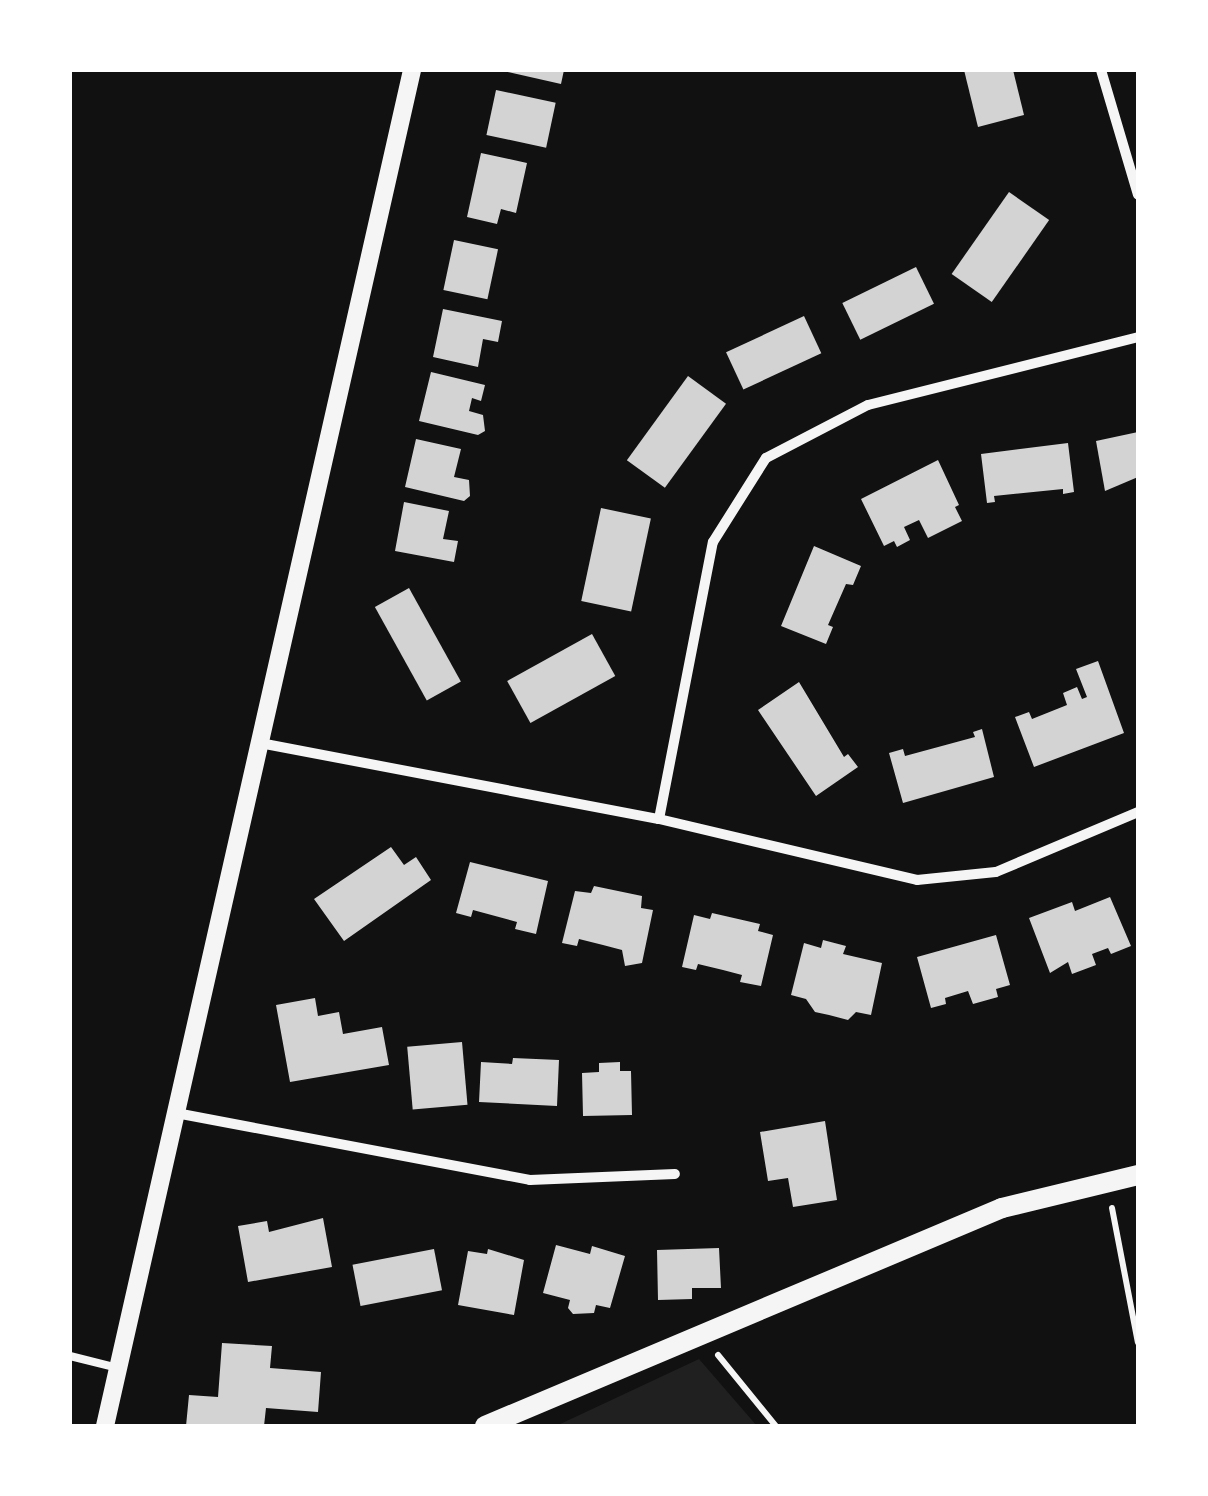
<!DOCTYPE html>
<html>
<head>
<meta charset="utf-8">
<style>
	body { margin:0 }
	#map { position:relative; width:1208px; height:1496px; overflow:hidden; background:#111; font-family:"Public Sans",sans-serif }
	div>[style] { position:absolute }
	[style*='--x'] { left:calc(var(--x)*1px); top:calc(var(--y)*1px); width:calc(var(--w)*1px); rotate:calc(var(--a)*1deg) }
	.green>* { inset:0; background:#202020 }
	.building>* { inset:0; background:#d3d3d3; transform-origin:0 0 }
	.path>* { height:6px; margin:-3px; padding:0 3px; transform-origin:3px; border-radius:3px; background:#f5f5f5 }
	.service>* { height:8px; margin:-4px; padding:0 4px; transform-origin:4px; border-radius:4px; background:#f5f5f5 }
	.minor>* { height:10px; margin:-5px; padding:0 5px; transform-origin:5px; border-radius:5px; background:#f5f5f5 }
	.tertiary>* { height:18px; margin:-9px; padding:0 9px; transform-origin:9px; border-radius:9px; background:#f5f5f5 }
	.secondary>* { height:20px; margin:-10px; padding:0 10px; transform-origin:10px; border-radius:10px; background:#f5f5f5 }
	span { translate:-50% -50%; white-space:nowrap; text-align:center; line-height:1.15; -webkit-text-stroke:9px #fff; paint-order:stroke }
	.frame { position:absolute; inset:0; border:72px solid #fff; pointer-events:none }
</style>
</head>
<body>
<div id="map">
	<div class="green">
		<div style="clip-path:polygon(699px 1359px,757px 1426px,556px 1426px)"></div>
	</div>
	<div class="building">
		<div style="clip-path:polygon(499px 70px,564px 70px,561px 84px)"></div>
		<div style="clip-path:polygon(964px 70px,1013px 70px,1024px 115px,978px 127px)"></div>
		<div style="left:496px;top:90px;width:61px;height:46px;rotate:12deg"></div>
		<div style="clip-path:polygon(481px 153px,527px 163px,516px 213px,501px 209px,497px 224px,467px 217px)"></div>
		<div style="left:1009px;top:192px;width:49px;height:100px;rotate:35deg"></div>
		<div style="left:454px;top:240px;width:45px;height:51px;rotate:12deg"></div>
		<div style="left:916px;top:267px;width:41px;height:82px;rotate:64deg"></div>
		<div style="clip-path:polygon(443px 309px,502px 321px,498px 342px,483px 339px,478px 367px,433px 357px)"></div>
		<div style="left:804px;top:316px;width:41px;height:86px;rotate:65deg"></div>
		<div style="clip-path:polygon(431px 372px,485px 385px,481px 401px,472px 398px,469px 411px,483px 415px,485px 431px,478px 435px,419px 421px)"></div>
		<div style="left:688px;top:376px;width:47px;height:104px;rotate:36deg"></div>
		<div style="clip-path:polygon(1138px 432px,1138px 477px,1105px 491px,1096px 441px)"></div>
		<div style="clip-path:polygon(416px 439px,461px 449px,454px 477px,469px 480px,470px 496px,464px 501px,405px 487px)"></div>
		<div style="clip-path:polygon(1068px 443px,1074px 492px,1063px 494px,1063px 489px,994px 496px,995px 502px,987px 503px,981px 454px)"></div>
		<div style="clip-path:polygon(938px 460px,959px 505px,955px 507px,962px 521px,928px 538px,919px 520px,904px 527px,910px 540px,897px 547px,894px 541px,884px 546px,861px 499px)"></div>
		<div style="clip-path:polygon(404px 502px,449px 511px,443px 539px,458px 541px,454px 562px,395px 551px)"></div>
		<div style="left:601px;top:508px;width:51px;height:95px;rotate:12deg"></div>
		<div style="clip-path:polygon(814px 546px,861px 566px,853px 585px,846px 584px,828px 625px,833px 627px,826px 644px,781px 626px)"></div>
		<div style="left:409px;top:588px;width:107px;height:39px;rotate:61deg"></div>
		<div style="left:592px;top:634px;width:48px;height:97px;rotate:61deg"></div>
		<div style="clip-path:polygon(1098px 661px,1124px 733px,1034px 767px,1015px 717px,1029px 712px,1032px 719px,1067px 705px,1063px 693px,1077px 687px,1082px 699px,1087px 697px,1076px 669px)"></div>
		<div style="clip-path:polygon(799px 682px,844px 757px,848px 754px,858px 767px,816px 796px,758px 710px)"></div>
		<div style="clip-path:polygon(982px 729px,994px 777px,903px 803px,889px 753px,903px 749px,905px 756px,975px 737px,973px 732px)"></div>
		<div style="clip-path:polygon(391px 847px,404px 865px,416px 857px,431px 880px,344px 941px,314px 899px)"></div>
		<div style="clip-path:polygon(470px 862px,548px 881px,536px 934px,515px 929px,517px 922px,473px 910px,471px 917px,456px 913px)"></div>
		<div style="clip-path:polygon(594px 886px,642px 896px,641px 908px,653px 910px,642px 963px,625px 966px,622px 950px,603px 945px,579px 939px,577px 946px,562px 943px,575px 891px,591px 893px)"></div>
		<div style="clip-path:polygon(1110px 897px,1131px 946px,1111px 954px,1108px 948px,1092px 954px,1096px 965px,1072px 974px,1068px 962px,1050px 973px,1029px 918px,1072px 902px,1075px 911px)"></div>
		<div style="clip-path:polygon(712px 913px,760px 924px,758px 931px,773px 935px,761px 986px,740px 982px,742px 975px,723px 970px,698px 964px,696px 970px,682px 967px,694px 915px,710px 919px)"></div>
		<div style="clip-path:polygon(996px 935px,1010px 985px,996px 989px,998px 997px,973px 1004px,968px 991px,945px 998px,946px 1004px,931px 1008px,917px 957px)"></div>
		<div style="clip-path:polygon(823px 940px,846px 946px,843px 954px,882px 963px,871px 1015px,856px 1012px,848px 1020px,829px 1015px,815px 1012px,806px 999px,791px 995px,804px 943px,821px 948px)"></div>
		<div style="clip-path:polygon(315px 998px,318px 1016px,339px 1012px,343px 1034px,382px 1027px,389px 1065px,290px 1082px,276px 1005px)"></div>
		<div style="left:462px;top:1042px;width:63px;height:55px;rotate:85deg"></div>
		<div style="clip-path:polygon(513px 1058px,559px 1060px,557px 1106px,479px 1102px,481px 1062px,512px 1064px)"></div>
		<div style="clip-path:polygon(620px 1062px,620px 1071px,631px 1071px,632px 1115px,583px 1116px,582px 1073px,599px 1072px,599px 1063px)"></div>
		<div style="clip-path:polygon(825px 1121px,837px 1200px,793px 1207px,788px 1178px,768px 1181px,760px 1132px)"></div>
		<div style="clip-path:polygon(323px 1218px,332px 1267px,248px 1282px,238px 1226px,267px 1221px,269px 1232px)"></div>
		<div style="clip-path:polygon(556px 1245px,590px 1254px,592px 1246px,625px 1256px,610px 1308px,596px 1305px,594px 1313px,573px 1314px,568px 1308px,570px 1300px,543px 1293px)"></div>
		<div style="clip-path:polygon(719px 1248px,721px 1288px,692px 1288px,692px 1299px,658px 1300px,657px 1250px)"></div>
		<div style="left:434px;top:1249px;width:42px;height:83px;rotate:79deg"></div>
		<div style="clip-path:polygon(488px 1249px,524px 1260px,514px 1315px,458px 1305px,468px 1251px,487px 1254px)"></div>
		<div style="clip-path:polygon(222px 1343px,272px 1346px,270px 1368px,321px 1372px,318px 1412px,266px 1408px,264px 1426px,186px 1426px,189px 1395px,218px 1397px)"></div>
	</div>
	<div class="path">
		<div style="--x:1112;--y:1208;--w:137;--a:79.1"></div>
		<div style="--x:718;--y:1355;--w:92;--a:50.8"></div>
	</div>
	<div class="service">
		<div style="--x:70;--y:1356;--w:49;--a:14"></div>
	</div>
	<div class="minor">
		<div style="--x:1101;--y:70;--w:130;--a:73.5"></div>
		<div style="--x:260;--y:743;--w:406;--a:10.8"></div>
		<div style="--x:659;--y:819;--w:265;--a:13.3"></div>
		<div style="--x:917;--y:880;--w:79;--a:-5.8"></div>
		<div style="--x:996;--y:872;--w:154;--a:-22.9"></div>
		<div style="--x:659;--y:819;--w:282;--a:-79"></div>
		<div style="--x:713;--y:542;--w:99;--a:-57.8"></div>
		<div style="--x:766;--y:458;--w:115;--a:-27.5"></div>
		<div style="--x:868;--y:405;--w:278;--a:-14.1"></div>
		<div style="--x:176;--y:1113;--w:360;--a:10.7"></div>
		<div style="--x:530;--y:1180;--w:145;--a:-2.4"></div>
	</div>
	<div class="tertiary">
		<div style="--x:105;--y:1426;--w:1390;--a:-77.24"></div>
	</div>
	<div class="secondary">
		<div style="--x:485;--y:1426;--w:561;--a:-22.86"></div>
		<div style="--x:1002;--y:1208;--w:140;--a:-13.6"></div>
	</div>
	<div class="frame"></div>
</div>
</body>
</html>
